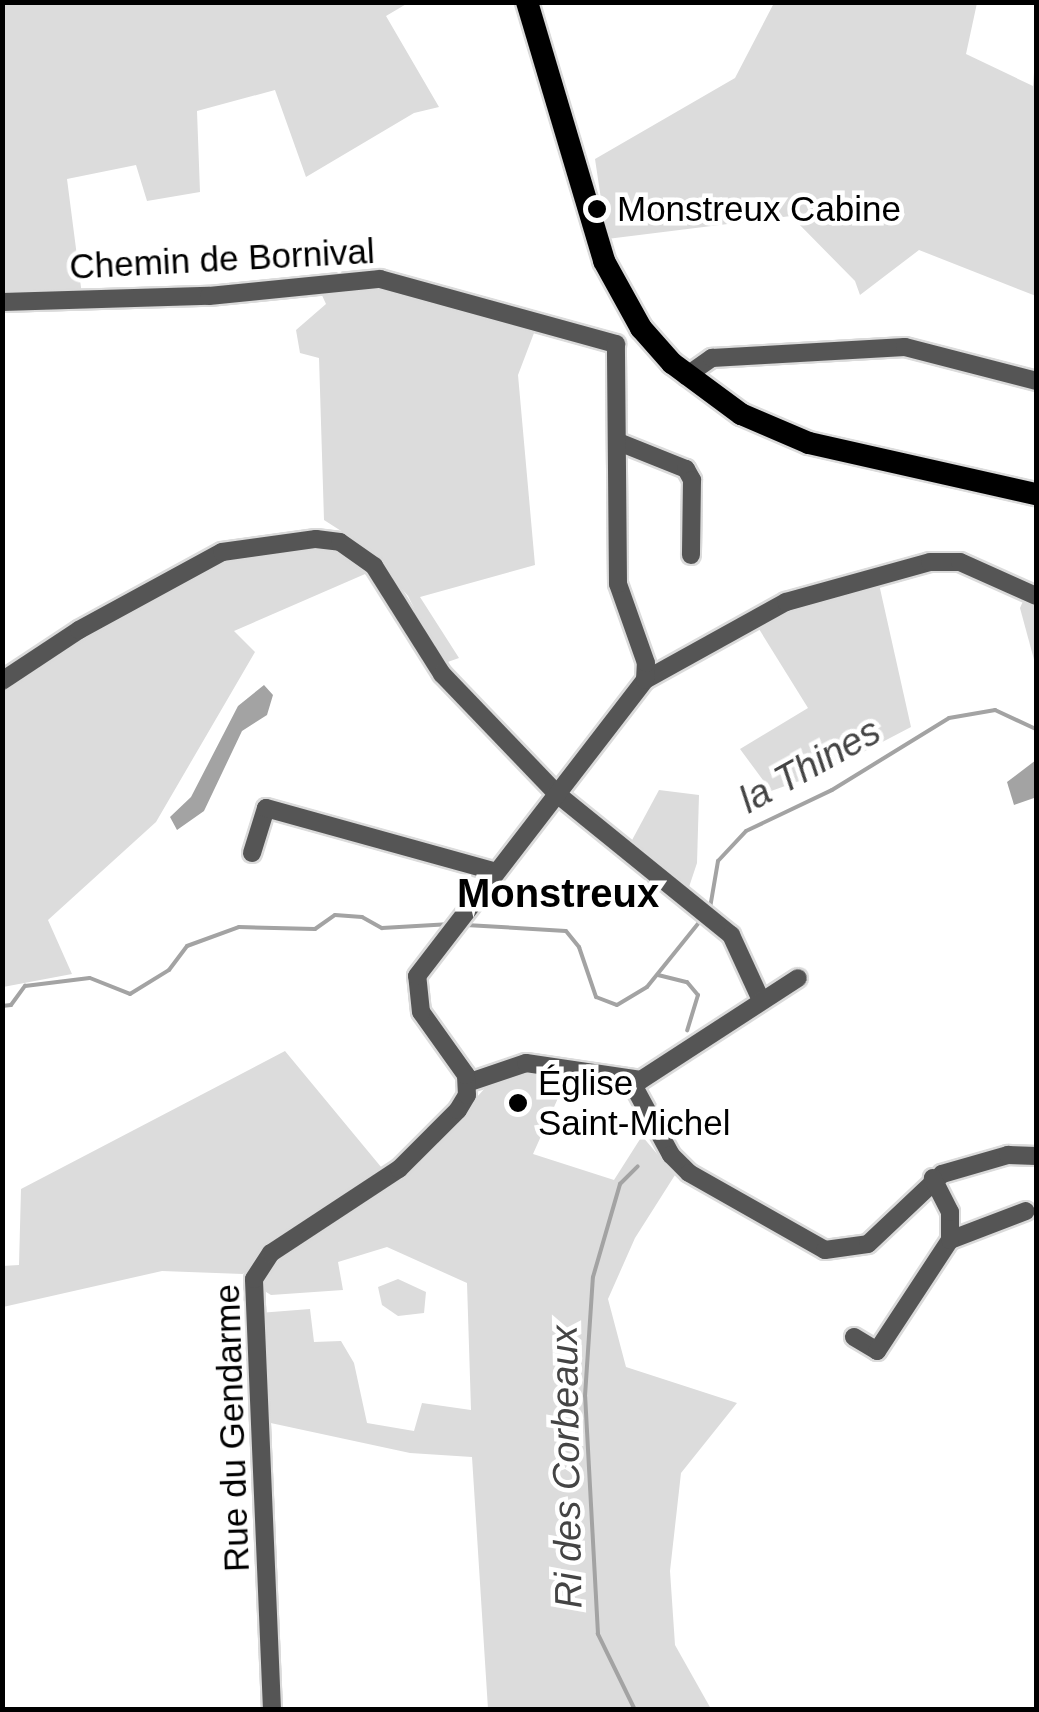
<!DOCTYPE html>
<html>
<head>
<meta charset="utf-8">
<style>
	body { margin:0 }
	#map { position:relative; width:1039px; height:1712px; overflow:hidden; background:#fff; font-family:Arial,sans-serif }
	div>[style] { position:absolute }
	[style*='--x'] { left:calc(var(--x)*1px); top:calc(var(--y)*1px); width:calc(var(--w)*1px); rotate:calc(var(--a)*1deg) }
	.green>* { inset:0; background:#dcdcdc }
	.water>* { inset:0; background:#a3a3a3 }
	.stream>* { height:4px; margin:-2px; padding:0 2px; transform-origin:2px; border-radius:2px; background:#a3a3a3 }
	.roads { filter:drop-shadow(2px 0 #dbdbdb) drop-shadow(-2px 0 #dbdbdb) drop-shadow(0 2px #dbdbdb) drop-shadow(0 -2px #dbdbdb) }
	.minor>* { height:18px; margin:-9px; padding:0 9px; transform-origin:9px; border-radius:9px; background:#555 }
	.major>* { height:22px; margin:-11px; padding:0 11px; transform-origin:11px; border-radius:11px; background:#000 }
	.dots>* { width:28px; height:28px; translate:-50% -50%; box-sizing:border-box; border:5px solid #fff; border-radius:50% }
	span { translate:-50% -50%; white-space:nowrap; text-align:center; line-height:1.15; -webkit-text-stroke:9px #fff; paint-order:stroke }
	.poi-label { font-size:35px; color:#000 }
	.left { translate:0 -50%; text-align:left }
	.street-label { font-size:35px; color:#000 }
	.water-label { font-size:38px; color:#444; font-style:italic }
	.quarter-label { font-size:40px; color:#000; font-weight:700 }
	.frame { position:absolute; inset:0; border:5px solid #000; pointer-events:none }
</style>
</head>
<body>
<div id="map">
	<div class="green">
		<div style="clip-path:polygon(2px 3px,408px 3px,386px 16px,439px 107px,414px 113px,306px 177px,275px 90px,197px 111px,200px 192px,147px 201px,136px 165px,67px 179px,82px 295px,3px 295px)"></div>
		<div style="clip-path:polygon(774px 3px,977px 3px,966px 54px,1033px 86px,1036px 46px,1036px 296px,919px 250px,860px 295px,855px 281px,791px 216px,607px 239px,595px 159px,735px 78px)"></div>
		<div style="clip-path:polygon(385px 285px,534px 333px,518px 375px,535px 565px,420px 597px,459px 658px,442px 664px,408px 596px,363px 545px,324px 520px,319px 358px,300px 353px,296px 330px,326px 304px,320px 291px)"></div>
		<div style="clip-path:polygon(326px 543px,372px 571px,234px 631px,255px 652px,156px 822px,48px 920px,72px 974px,3px 987px,3px 685px,221px 556px)"></div>
		<div style="clip-path:polygon(879px 584px,911px 727px,825px 772px,771px 791px,740px 749px,808px 708px,754px 621px)"></div>
		<div style="clip-path:polygon(1024px 599px,1036px 602px,1036px 667px,1020px 608px)"></div>
		<div style="clip-path:polygon(659px 790px,699px 795px,697px 863px,689px 887px,631px 842px)"></div>
		<div style="clip-path:polygon(285px 1051px,386px 1173px,274px 1244px,243px 1274px,162px 1271px,3px 1307px,2px 1266px,19px 1265px,21px 1189px)"></div>
		<div style="clip-path:polygon(514px 1072px,567px 1078px,533px 1154px,614px 1180px,642px 1136px,675px 1175px,635px 1238px,608px 1299px,626px 1367px,737px 1403px,681px 1473px,670px 1571px,675px 1645px,711px 1709px,488px 1709px,472px 1457px,410px 1453px,266px 1422px,259px 1313px,310px 1309px,314px 1342px,341px 1341px,354px 1363px,367px 1423px,414px 1431px,422px 1403px,471px 1410px,467px 1283px,387px 1247px,338px 1262px,343px 1290px,271px 1295px,258px 1287px,264px 1267px,429px 1150px,486px 1087px)"></div>
		<div style="clip-path:polygon(398px 1279px,426px 1292px,424px 1313px,398px 1316px,382px 1305px,378px 1287px)"></div>
	</div>
	<div class="water">
		<div style="clip-path:polygon(264px 685px,273px 695px,267px 715px,242px 731px,204px 811px,177px 830px,170px 817px,191px 797px,238px 706px)"></div>
		<div style="clip-path:polygon(1036px 760px,1034px 798px,1014px 805px,1007px 782px)"></div>
	</div>
	<div class="stream">
		<div style="--x:710;--y:908;--w:48;--a:-80.3"></div>
		<div style="--x:718;--y:861;--w:41;--a:-47"></div>
		<div style="--x:746;--y:831;--w:95;--a:-25.5"></div>
		<div style="--x:832;--y:790;--w:137;--a:-31.6"></div>
		<div style="--x:949;--y:718;--w:47;--a:-9.9"></div>
		<div style="--x:995;--y:710;--w:45;--a:24.9"></div>
		<div style="--x:466;--y:925;--w:100;--a:3.4"></div>
		<div style="--x:566;--y:931;--w:21;--a:51"></div>
		<div style="--x:579;--y:947;--w:53;--a:71.2"></div>
		<div style="--x:596;--y:997;--w:22;--a:21"></div>
		<div style="--x:617;--y:1005;--w:35;--a:-31"></div>
		<div style="--x:647;--y:987;--w:86;--a:-51.1"></div>
		<div style="--x:658;--y:975;--w:30;--a:14"></div>
		<div style="--x:687;--y:982;--w:17;--a:50"></div>
		<div style="--x:698;--y:995;--w:37;--a:107"></div>
		<div style="--x:2;--y:1006;--w:9;--a:-6"></div>
		<div style="--x:11;--y:1005;--w:24;--a:-54"></div>
		<div style="--x:25;--y:986;--w:65;--a:-7"></div>
		<div style="--x:90;--y:978;--w:43;--a:21.8"></div>
		<div style="--x:130;--y:994;--w:46;--a:-31.6"></div>
		<div style="--x:169;--y:970;--w:30;--a:-53"></div>
		<div style="--x:187;--y:946;--w:55;--a:-20.1"></div>
		<div style="--x:239;--y:927;--w:76;--a:1.5"></div>
		<div style="--x:315;--y:929;--w:24;--a:-35"></div>
		<div style="--x:335;--y:915;--w:27;--a:4"></div>
		<div style="--x:362;--y:917;--w:23;--a:29"></div>
		<div style="--x:382;--y:928;--w:69;--a:-3.3"></div>
		<div style="--x:635;--y:1710;--w:85;--a:-116"></div>
		<div style="--x:598;--y:1634;--w:238;--a:-93.1"></div>
		<div style="--x:585;--y:1396;--w:119;--a:-86.2"></div>
		<div style="--x:593;--y:1277;--w:97;--a:-73.8"></div>
		<div style="--x:620;--y:1184;--w:25;--a:-45"></div>
	</div>
	<div class="roads">
		<div class="minor">
			<div style="--x:2;--y:302;--w:207;--a:-1.7"></div>
			<div style="--x:209;--y:296;--w:172;--a:-5.7"></div>
			<div style="--x:380;--y:279;--w:245;--a:15.4"></div>
			<div style="--x:686;--y:376;--w:32;--a:-35"></div>
			<div style="--x:712;--y:358;--w:193;--a:-3.3"></div>
			<div style="--x:905;--y:347;--w:135;--a:14.5"></div>
			<div style="--x:621;--y:443;--w:70;--a:21.8"></div>
			<div style="--x:686;--y:469;--w:13;--a:61"></div>
			<div style="--x:692;--y:480;--w:75;--a:90.8"></div>
			<div style="--x:645;--y:680;--w:161;--a:-29"></div>
			<div style="--x:786;--y:602;--w:149;--a:-15.5"></div>
			<div style="--x:930;--y:562;--w:30;--a:0"></div>
			<div style="--x:960;--y:562;--w:83;--a:24.1"></div>
			<div style="--x:2;--y:681;--w:92;--a:-33.5"></div>
			<div style="--x:79;--y:630;--w:163;--a:-28.6"></div>
			<div style="--x:222;--y:552;--w:95;--a:-7.9"></div>
			<div style="--x:316;--y:539;--w:24;--a:7"></div>
			<div style="--x:340;--y:542;--w:42;--a:35.2"></div>
			<div style="--x:374;--y:566;--w:128;--a:57.8"></div>
			<div style="--x:442;--y:674;--w:166;--a:46.2"></div>
			<div style="--x:557;--y:794;--w:224;--a:39"></div>
			<div style="--x:731;--y:935;--w:69;--a:65.3"></div>
			<div style="--x:252;--y:853;--w:47;--a:-72.7"></div>
			<div style="--x:266;--y:808;--w:239;--a:15.5"></div>
			<div style="--x:631;--y:1081;--w:84;--a:61.6"></div>
			<div style="--x:671;--y:1155;--w:25;--a:45"></div>
			<div style="--x:689;--y:1173;--w:156;--a:29.5"></div>
			<div style="--x:825;--y:1250;--w:43;--a:-7.9"></div>
			<div style="--x:868;--y:1244;--w:102;--a:-43.4"></div>
			<div style="--x:942;--y:1174;--w:69;--a:-16.1"></div>
			<div style="--x:1008;--y:1155;--w:28;--a:2"></div>
			<div style="--x:467;--y:1083;--w:62;--a:-18.7"></div>
			<div style="--x:526;--y:1063;--w:116;--a:8.4"></div>
			<div style="--x:641;--y:1080;--w:187;--a:-33"></div>
			<div style="--x:950;--y:1240;--w:81;--a:-20.9"></div>
			<div style="--x:854;--y:1337;--w:27;--a:31"></div>
			<div style="--x:877;--y:1351;--w:133;--a:-56.7"></div>
			<div style="--x:950;--y:1240;--w:28;--a:-90"></div>
			<div style="--x:950;--y:1212;--w:38;--a:-117"></div>
			<div style="--x:272;--y:1710;--w:431;--a:-92.4"></div>
			<div style="--x:254;--y:1279;--w:31;--a:-57"></div>
			<div style="--x:271;--y:1253;--w:153;--a:-33.3"></div>
			<div style="--x:399;--y:1169;--w:83;--a:-45"></div>
			<div style="--x:458;--y:1110;--w:17;--a:-59"></div>
			<div style="--x:467;--y:1095;--w:20;--a:-93"></div>
			<div style="--x:466;--y:1075;--w:77;--a:-125.5"></div>
			<div style="--x:421;--y:1012;--w:36;--a:-96"></div>
			<div style="--x:417;--y:976;--w:374;--a:-52.4"></div>
			<div style="--x:645;--y:680;--w:17;--a:-87"></div>
			<div style="--x:646;--y:663;--w:84;--a:-109.5"></div>
			<div style="--x:618;--y:584;--w:240;--a:-90.5"></div>
		</div>
		<div class="major">
			<div style="--x:527;--y:2;--w:270;--a:73.4"></div>
			<div style="--x:604;--y:261;--w:77;--a:61.1"></div>
			<div style="--x:641;--y:328;--w:47;--a:48.5"></div>
			<div style="--x:672;--y:363;--w:86;--a:36.5"></div>
			<div style="--x:741;--y:414;--w:74;--a:23.1"></div>
			<div style="--x:809;--y:443;--w:233;--a:12.7"></div>
		</div>
	</div>
	<div class="dots">
		<div style="left:597px;top:209px;background:#000"></div>
		<div style="left:518px;top:1103px;background:#000"></div>
	</div>
	<div class="poi-label">
		<span class="left" style="left:617px;top:209px">Monstreux Cabine</span>
		<span class="left" style="left:538px;top:1103px">Église<br>Saint-Michel</span>
	</div>
	<div class="street-label">
		<span style="left:222px;top:259px;rotate:-3deg">Chemin de Bornival</span>
		<span style="left:232px;top:1428px;rotate:-92deg">Rue du Gendarme</span>
	</div>
	<div class="water-label">
		<span style="left:810px;top:766px;rotate:-29deg">la Thines</span>
		<span style="left:567px;top:1467px;rotate:-91deg">Ri des Corbeaux</span>
	</div>
	<div class="quarter-label">
		<span style="left:558px;top:893px">Monstreux</span>
	</div>
	<div class="frame"></div>
</div>
</body>
</html>
